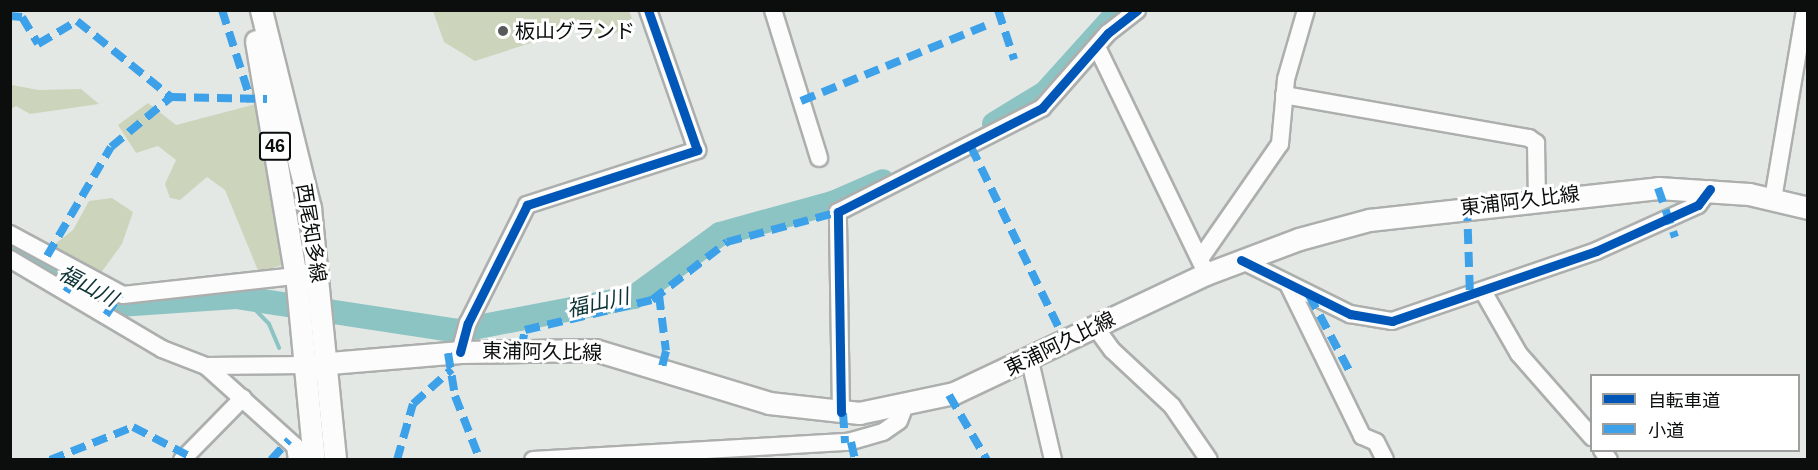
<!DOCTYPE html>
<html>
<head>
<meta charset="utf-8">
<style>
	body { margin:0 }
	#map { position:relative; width:1818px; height:470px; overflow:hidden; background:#e3e8e5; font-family:Arial,"Noto Sans JP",sans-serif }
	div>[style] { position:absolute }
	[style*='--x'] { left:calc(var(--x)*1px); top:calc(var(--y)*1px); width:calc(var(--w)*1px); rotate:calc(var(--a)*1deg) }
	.green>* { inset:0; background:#ccd5bb }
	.stream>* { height:4px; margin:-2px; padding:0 2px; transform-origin:2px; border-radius:2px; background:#8cc3c3 }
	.river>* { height:24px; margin:-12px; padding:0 12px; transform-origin:12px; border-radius:12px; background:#8cc3c3 }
	.roads { filter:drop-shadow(2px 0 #acafad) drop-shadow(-2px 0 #acafad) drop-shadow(0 2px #acafad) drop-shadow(0 -2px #acafad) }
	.minor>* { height:16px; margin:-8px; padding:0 8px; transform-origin:8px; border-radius:8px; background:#fbfcfb }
	.major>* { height:21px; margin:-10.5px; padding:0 10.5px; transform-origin:10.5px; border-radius:10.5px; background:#fbfcfb }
	.quiet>* { height:8px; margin-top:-4px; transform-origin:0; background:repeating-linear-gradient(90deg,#3ca1e9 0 15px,transparent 0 23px) }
	.cycleway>* { height:9px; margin:-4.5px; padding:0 4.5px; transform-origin:4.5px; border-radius:4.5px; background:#0057b8 }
	.dots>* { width:16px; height:16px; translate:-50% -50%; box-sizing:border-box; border:3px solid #fff; border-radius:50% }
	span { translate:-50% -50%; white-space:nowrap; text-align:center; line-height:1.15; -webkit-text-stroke:6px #fff; paint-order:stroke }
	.shield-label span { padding:2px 4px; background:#fff; border:2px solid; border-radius:4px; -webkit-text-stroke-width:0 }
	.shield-label { font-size:18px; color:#0b0e0c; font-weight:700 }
	.poi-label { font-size:20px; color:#0b0e0c }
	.left { translate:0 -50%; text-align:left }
	.street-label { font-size:20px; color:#0b0e0c }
	.water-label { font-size:21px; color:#0c3335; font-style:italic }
	.frame { position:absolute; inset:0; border:12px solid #0b0e0c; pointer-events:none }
	.legend { position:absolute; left:1590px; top:374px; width:210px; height:78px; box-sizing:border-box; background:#fff; border:2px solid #9d9f9e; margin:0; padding:8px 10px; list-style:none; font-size:18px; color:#0b0e0c }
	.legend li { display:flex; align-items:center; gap:12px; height:30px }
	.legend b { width:30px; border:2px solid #9d9f9e }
</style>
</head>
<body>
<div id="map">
	<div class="green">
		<div style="clip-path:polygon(433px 11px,629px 11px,635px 26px,596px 40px,580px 27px,475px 61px,444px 42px)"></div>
		<div style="clip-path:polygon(11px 79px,12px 85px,38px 90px,81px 89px,99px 104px,30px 114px,16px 106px,11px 109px)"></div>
		<div style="clip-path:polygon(148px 103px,176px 125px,256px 104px,282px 265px,259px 273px,225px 190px,207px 177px,180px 200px,170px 198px,165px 184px,176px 160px,158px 146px,136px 153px,118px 125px)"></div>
		<div style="clip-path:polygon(112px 198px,133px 212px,122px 244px,95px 281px,46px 251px,73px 230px,89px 201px)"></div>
	</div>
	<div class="stream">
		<div style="--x:244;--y:298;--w:36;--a:46"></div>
		<div style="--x:269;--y:324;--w:26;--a:67"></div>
	</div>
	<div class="river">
		<div style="--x:994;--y:124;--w:60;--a:-31.3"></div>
		<div style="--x:1045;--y:93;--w:112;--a:-47.9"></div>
		<div style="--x:10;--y:242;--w:126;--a:30"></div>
		<div style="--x:119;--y:305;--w:117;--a:-3.9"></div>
		<div style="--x:236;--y:297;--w:224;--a:8.7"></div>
		<div style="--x:457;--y:331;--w:180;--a:-10.9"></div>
		<div style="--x:634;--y:297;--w:107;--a:-36.2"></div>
		<div style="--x:720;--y:234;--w:119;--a:-15.5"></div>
		<div style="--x:835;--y:202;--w:52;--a:-23.6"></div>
	</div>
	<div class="roads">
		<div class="minor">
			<div style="--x:773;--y:10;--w:155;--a:72.7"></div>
			<div style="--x:1097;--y:47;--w:246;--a:64.2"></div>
			<div style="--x:1284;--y:95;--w:249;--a:10"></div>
			<div style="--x:1529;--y:138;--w:9;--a:36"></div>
			<div style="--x:1536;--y:143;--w:56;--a:89"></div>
			<div style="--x:1773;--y:199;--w:192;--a:-80.4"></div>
			<div style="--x:10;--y:234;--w:128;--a:28.4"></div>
			<div style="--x:123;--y:295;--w:174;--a:-6.3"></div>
			<div style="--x:10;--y:259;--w:177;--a:30.6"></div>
			<div style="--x:162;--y:349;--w:47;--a:21.1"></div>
			<div style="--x:206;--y:366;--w:120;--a:42"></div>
			<div style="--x:295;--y:446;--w:14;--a:82"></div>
			<div style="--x:1200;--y:259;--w:140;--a:-55.2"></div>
			<div style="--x:1280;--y:144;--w:65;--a:-84.7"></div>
			<div style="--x:1286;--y:79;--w:72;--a:-73.8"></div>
			<div style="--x:1241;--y:260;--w:122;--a:26.4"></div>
			<div style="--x:1350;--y:314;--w:43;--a:9.5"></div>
			<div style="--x:1392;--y:321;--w:216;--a:-18.9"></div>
			<div style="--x:1596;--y:251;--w:112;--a:-24.3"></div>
			<div style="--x:1698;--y:205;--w:20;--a:-53"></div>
			<div style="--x:1289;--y:286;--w:167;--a:64"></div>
			<div style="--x:1362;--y:436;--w:15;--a:23"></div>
			<div style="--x:1376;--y:442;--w:20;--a:63"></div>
			<div style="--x:1484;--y:293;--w:70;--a:60.2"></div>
			<div style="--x:1519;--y:354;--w:111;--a:48.7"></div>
			<div style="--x:1096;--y:328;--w:27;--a:54"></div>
			<div style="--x:1112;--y:350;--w:82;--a:43"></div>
			<div style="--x:1172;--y:406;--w:65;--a:55.6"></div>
			<div style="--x:460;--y:352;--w:30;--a:-75"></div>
			<div style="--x:468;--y:323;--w:132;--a:-63.4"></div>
			<div style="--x:527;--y:205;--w:179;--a:-17.9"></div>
			<div style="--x:697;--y:150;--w:148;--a:-109.3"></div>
			<div style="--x:1030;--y:361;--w:102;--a:76.9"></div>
			<div style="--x:206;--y:366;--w:100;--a:-0.6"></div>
			<div style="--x:841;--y:412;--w:200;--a:-90.9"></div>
			<div style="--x:838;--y:212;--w:229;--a:-27"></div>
			<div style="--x:1042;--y:108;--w:100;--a:-48.7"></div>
			<div style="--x:1108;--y:33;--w:37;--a:-38"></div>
			<div style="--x:1602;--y:450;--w:12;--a:55"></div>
			<div style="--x:182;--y:460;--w:87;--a:-45.5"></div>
			<div style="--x:533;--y:460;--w:316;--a:-3.3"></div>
			<div style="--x:848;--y:442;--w:36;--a:-16"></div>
			<div style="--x:883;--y:432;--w:19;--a:-35"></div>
			<div style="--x:899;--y:421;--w:14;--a:-69"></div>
		</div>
		<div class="major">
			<div style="--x:261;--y:10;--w:204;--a:76.1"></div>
			<div style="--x:310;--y:208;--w:253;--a:84.3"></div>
			<div style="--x:256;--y:41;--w:246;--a:80.4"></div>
			<div style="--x:297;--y:284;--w:177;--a:84.5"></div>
			<div style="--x:306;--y:365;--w:155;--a:-4.8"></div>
			<div style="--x:460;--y:352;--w:135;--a:-0.8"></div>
			<div style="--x:595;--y:350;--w:182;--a:16.9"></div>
			<div style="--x:769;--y:403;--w:91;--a:6.3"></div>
			<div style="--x:859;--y:413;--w:97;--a:-11.9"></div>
			<div style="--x:954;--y:393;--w:279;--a:-25.3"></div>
			<div style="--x:1206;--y:274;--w:99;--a:-20.6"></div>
			<div style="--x:1299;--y:239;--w:73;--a:-15.2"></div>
			<div style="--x:1369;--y:220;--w:291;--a:-6.3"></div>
			<div style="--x:1658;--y:188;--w:91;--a:3.8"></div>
			<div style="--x:1749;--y:194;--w:61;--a:13.3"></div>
		</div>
	</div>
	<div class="quiet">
		<div style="--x:222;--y:10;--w:96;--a:72.3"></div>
		<div style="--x:998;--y:10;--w:52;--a:71.9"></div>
		<div style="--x:10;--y:16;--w:12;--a:5"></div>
		<div style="--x:22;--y:17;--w:31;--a:59"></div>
		<div style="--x:38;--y:44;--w:45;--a:-30.5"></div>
		<div style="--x:77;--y:21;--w:121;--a:39"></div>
		<div style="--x:801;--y:101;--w:201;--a:-22.2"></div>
		<div style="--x:971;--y:147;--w:218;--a:64.1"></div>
		<div style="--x:1658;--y:188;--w:52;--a:70.9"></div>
		<div style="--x:1467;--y:206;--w:91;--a:88.1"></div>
		<div style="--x:47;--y:256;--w:126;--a:-59.6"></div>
		<div style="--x:111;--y:147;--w:78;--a:-39.8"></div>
		<div style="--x:171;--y:97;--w:96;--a:1.2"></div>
		<div style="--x:66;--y:292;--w:21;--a:-59"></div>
		<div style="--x:659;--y:295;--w:56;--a:82.9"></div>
		<div style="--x:666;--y:351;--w:16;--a:104"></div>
		<div style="--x:1309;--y:295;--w:87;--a:62"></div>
		<div style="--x:106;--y:315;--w:25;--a:-56"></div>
		<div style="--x:521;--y:349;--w:19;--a:-78"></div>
		<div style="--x:525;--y:330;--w:130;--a:-13.3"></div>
		<div style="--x:652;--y:300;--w:95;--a:-37.7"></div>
		<div style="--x:727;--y:242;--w:115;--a:-15.1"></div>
		<div style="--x:448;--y:353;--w:44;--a:80.8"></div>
		<div style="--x:455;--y:396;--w:69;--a:68.7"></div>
		<div style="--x:949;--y:395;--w:75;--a:59.7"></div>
		<div style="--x:843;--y:413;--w:30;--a:86"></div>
		<div style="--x:851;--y:442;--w:18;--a:77"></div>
		<div style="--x:565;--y:458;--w:2;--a:90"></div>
		<div style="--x:50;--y:460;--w:89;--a:-21.7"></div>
		<div style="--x:133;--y:427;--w:61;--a:27.4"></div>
		<div style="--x:271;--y:460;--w:27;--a:-48"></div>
		<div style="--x:397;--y:460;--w:58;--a:-74.1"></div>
		<div style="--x:413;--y:404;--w:52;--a:-41.9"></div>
	</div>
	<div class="cycleway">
		<div style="--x:1241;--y:260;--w:122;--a:26.4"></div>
		<div style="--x:1350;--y:314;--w:43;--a:9.5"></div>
		<div style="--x:1392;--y:321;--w:216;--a:-18.9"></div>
		<div style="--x:1596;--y:251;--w:112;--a:-24.3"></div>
		<div style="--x:1698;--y:205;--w:20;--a:-53"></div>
		<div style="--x:460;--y:352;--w:30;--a:-75"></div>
		<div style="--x:468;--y:323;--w:132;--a:-63.4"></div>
		<div style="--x:527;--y:205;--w:179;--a:-17.9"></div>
		<div style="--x:697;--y:150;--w:148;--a:-109.3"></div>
		<div style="--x:841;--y:412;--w:200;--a:-90.9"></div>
		<div style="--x:838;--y:212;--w:229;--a:-27"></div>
		<div style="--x:1042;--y:108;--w:100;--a:-48.7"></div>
		<div style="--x:1108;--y:33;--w:37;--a:-38"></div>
	</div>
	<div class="dots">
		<div style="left:503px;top:31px;background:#575a58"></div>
	</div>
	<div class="shield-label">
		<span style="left:275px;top:146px">46</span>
	</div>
	<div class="poi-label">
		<span class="left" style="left:515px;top:31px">板山グランド</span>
	</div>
	<div class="street-label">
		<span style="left:1520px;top:201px;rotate:-7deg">東浦阿久比線</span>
		<span style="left:311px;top:233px;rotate:81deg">西尾知多線</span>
		<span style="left:1060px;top:344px;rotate:-26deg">東浦阿久比線</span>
		<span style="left:542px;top:352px;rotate:1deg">東浦阿久比線</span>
	</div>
	<div class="water-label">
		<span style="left:88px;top:286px;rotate:28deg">福山川</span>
		<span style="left:598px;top:303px;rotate:-13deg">福山川</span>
	</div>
	<div class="frame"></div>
	<ul class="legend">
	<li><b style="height:8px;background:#0057b8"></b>自転車道</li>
	<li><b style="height:8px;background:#3ca1e9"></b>小道</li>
	</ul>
</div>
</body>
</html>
